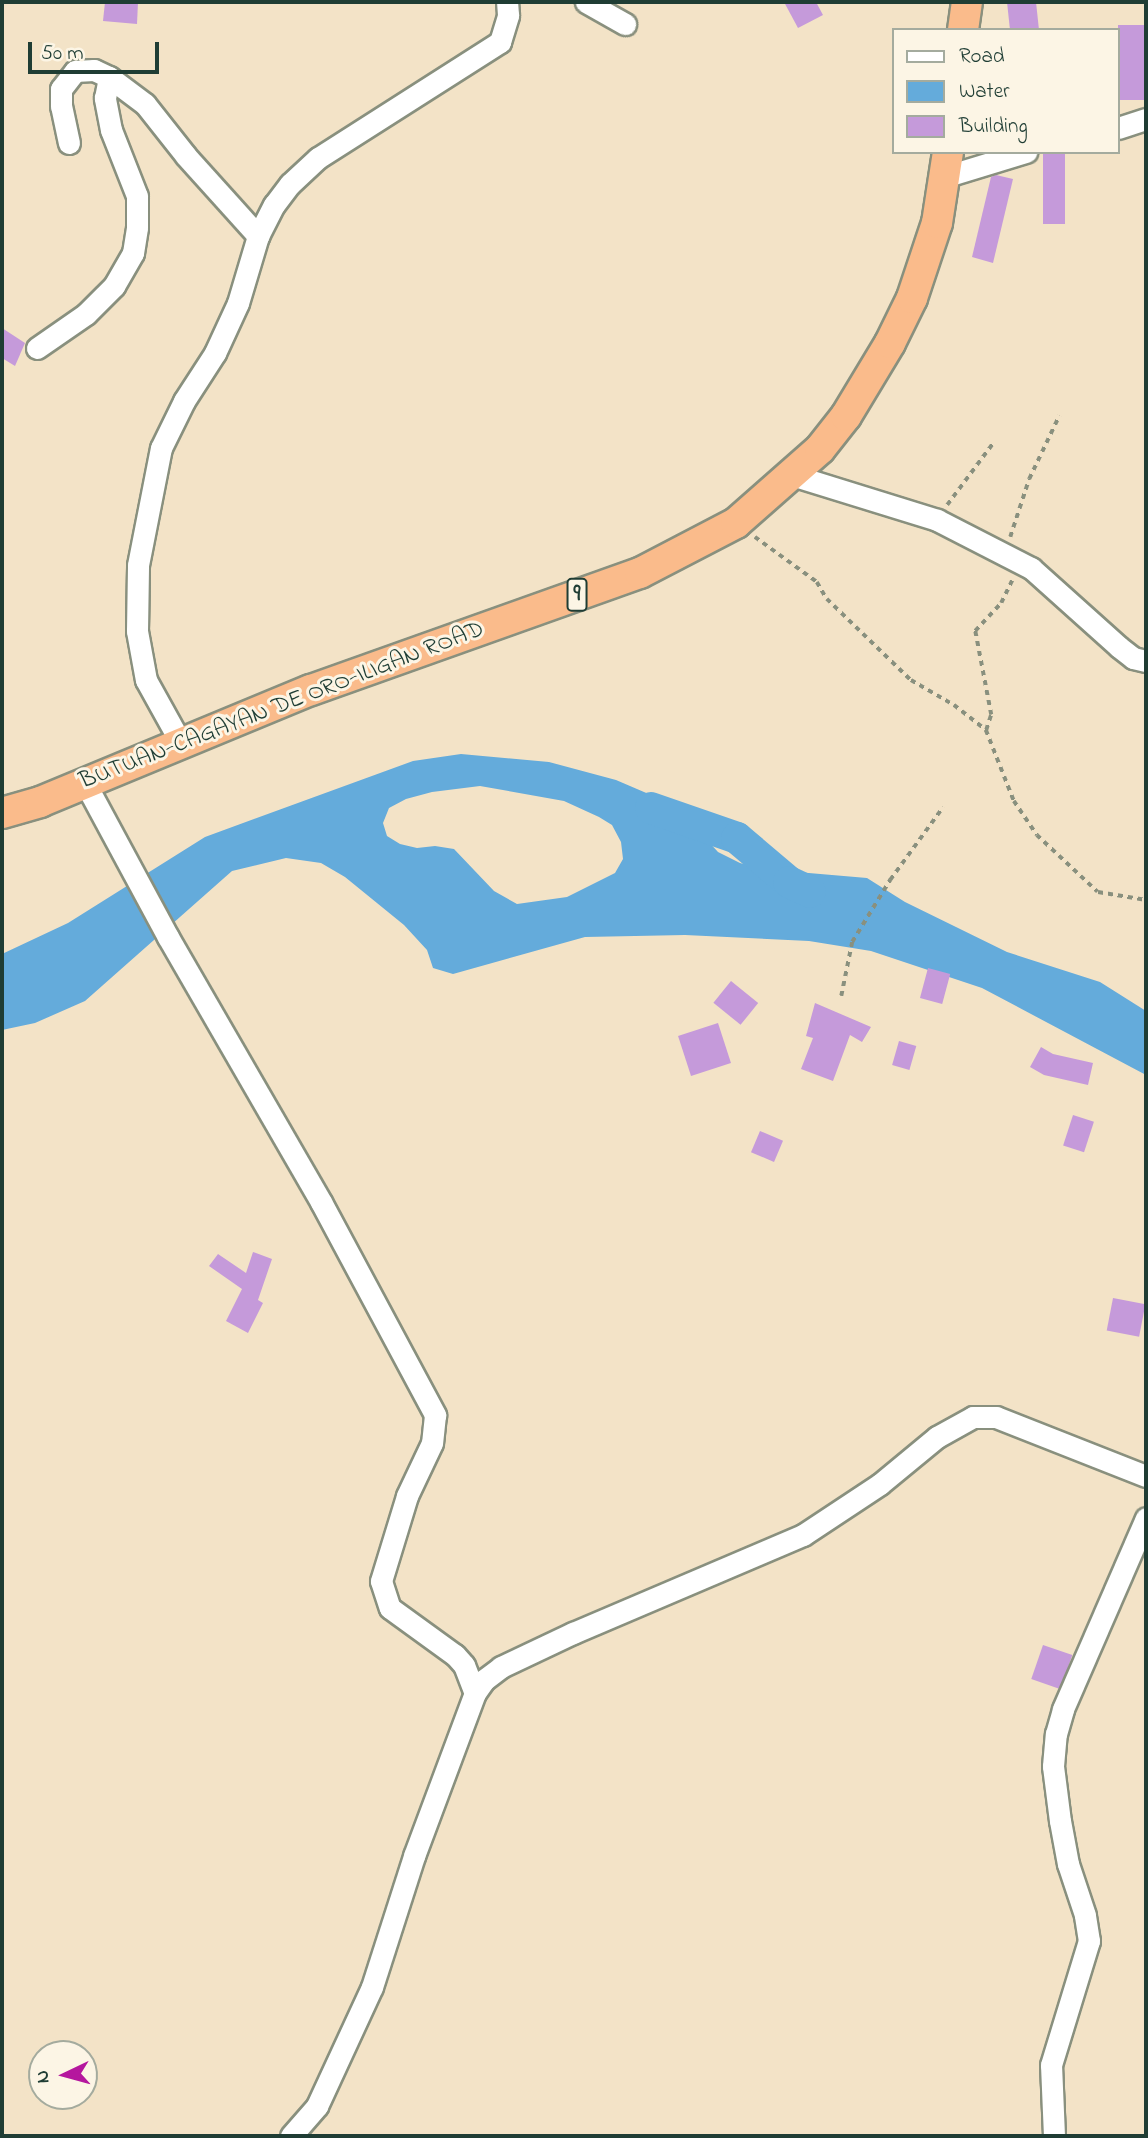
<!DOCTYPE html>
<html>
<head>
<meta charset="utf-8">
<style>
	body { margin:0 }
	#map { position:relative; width:1148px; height:2138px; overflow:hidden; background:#f3e3c7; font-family:"Indie Flower",sans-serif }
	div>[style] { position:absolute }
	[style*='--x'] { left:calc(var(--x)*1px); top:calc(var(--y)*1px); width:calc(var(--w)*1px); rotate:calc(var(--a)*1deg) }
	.water>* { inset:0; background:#64abdb }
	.river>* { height:32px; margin:-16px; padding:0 16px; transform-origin:16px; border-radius:16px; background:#64abdb }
	.building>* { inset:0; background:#c59ada; transform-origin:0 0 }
	.path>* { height:3.5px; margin-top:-1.75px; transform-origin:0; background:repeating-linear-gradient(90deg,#89907e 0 5px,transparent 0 10px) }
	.roads { filter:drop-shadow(2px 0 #89907e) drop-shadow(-2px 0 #89907e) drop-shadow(0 2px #89907e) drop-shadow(0 -2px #89907e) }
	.minor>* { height:21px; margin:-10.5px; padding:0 10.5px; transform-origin:10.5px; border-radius:10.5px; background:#fff }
	.highway>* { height:30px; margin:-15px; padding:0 15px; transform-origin:15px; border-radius:15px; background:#fabb8b }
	span { translate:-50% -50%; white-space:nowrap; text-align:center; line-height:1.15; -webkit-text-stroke:6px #fcf5e5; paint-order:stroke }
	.shield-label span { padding:2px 5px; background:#fcf5e5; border:2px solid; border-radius:5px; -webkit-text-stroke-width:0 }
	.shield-label { font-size:23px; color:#1f3d34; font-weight:700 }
	.street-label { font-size:24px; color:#1f3d34 }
	.frame { position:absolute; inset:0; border:4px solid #1f3d34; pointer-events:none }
	.legend { position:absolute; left:892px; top:28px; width:228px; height:126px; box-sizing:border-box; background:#fcf5e5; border:2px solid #a4ab9e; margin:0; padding:9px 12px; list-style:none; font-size:21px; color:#1f3d34 }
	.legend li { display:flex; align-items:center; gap:14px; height:35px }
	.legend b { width:35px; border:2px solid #a4ab9e }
	.north { position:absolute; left:28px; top:2040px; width:70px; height:70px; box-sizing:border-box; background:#fcf5e5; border:2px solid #a4ab9e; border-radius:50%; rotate:265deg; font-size:19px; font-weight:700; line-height:28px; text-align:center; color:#1f3d34 }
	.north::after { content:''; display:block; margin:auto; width:24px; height:32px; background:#b5179e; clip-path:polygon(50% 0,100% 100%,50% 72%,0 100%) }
	.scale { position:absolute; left:28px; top:42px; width:131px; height:32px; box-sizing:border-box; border:4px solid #1f3d34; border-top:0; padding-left:9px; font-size:21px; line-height:24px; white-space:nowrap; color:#1f3d34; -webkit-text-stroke:5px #fcf5e5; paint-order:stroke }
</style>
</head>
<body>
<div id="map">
	<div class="water">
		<div style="clip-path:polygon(evenodd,461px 754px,549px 762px,616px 780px,665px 801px,684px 815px,718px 852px,740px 863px,761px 869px,867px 878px,905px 902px,1007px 952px,1100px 982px,1146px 1011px,1146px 1075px,982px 988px,871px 951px,809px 941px,685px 935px,585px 937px,453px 974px,433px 968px,427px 950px,404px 925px,345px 877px,321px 863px,286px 858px,232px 871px,85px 1001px,35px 1023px,2px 1030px,2px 954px,68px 923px,205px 837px,413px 761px,461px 754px,480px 786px,564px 801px,599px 817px,612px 825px,621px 842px,623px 859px,615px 873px,567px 897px,517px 904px,494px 891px,454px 849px,435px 846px,417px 848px,400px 844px,387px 836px,383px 823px,389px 808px,406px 799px,432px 792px,480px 786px)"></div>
	</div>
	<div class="river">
		<div style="--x:651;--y:808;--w:91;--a:19.2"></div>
		<div style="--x:737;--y:838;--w:68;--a:40.2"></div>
		<div style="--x:789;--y:882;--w:23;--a:25"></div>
	</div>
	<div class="building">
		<div style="clip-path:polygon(105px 2px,138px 2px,137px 24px,103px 21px)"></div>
		<div style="clip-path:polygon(784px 2px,816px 2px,823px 15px,798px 28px)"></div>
		<div style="clip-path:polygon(1007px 2px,1036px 2px,1039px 30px,1010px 30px)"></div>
		<div style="left:1146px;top:25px;width:75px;height:28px;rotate:90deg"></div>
		<div style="left:1043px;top:152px;width:22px;height:72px"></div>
		<div style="clip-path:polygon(996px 175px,1013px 179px,993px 263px,972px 257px,991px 177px)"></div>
		<div style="clip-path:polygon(2px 328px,25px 343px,15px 366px,2px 358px)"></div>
		<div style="left:928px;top:968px;width:23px;height:31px;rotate:15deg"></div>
		<div style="left:731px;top:981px;width:35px;height:28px;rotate:39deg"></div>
		<div style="clip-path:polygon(815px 1003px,871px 1027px,862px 1042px,850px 1035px,833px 1081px,801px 1069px,813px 1038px,806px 1036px)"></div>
		<div style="left:718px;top:1023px;width:42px;height:42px;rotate:72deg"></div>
		<div style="left:899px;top:1041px;width:18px;height:25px;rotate:16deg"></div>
		<div style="clip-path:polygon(1041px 1047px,1053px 1054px,1093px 1063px,1088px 1085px,1044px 1075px,1030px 1067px)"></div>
		<div style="left:1073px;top:1115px;width:22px;height:32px;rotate:18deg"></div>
		<div style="left:760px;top:1131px;width:25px;height:23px;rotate:23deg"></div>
		<div style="clip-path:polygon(253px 1252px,272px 1259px,258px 1300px,263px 1303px,248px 1333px,226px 1321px,242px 1289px,209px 1266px,218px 1254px,246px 1273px)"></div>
		<div style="left:1113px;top:1298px;width:33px;height:33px;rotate:11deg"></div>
		<div style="left:1043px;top:1645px;width:31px;height:36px;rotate:19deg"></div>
	</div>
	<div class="path">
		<div style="--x:947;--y:505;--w:79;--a:-53.3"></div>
		<div style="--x:755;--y:537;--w:77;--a:36"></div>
		<div style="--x:817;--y:582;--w:20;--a:60"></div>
		<div style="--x:827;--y:599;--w:117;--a:44"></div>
		<div style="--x:911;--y:680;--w:50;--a:30.2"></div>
		<div style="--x:954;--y:705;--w:41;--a:38"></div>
		<div style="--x:986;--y:730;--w:76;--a:68.5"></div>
		<div style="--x:1014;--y:801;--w:41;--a:55.9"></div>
		<div style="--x:1037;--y:835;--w:83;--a:43.1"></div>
		<div style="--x:1098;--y:892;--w:49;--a:9.5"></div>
		<div style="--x:1010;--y:537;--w:61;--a:-71.9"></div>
		<div style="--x:1029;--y:479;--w:70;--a:-64.5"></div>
		<div style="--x:986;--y:730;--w:16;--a:-72"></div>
		<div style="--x:991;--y:715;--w:86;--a:-100.8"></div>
		<div style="--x:975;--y:631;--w:38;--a:-47"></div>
		<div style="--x:1001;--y:603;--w:25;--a:-64"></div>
		<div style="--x:841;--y:996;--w:55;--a:-78.5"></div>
		<div style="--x:852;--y:942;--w:73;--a:-58.5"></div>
		<div style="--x:890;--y:880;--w:90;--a:-54"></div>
	</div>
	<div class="roads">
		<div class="minor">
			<div style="--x:586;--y:2;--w:45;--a:29.4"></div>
			<div style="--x:1118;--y:128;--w:29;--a:-18"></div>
			<div style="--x:69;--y:143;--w:38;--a:-102"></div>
			<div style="--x:61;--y:106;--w:17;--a:-90"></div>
			<div style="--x:61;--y:89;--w:23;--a:-52"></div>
			<div style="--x:75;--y:71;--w:19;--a:-3"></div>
			<div style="--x:94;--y:70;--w:17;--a:25"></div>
			<div style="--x:109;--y:77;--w:45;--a:36.9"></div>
			<div style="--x:145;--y:104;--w:66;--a:51.7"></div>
			<div style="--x:186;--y:156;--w:108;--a:48"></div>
			<div style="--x:944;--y:177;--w:86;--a:-17"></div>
			<div style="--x:37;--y:348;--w:60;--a:-34.8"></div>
			<div style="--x:86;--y:314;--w:40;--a:-45"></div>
			<div style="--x:114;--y:286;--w:38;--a:-60"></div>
			<div style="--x:133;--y:253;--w:26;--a:-81"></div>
			<div style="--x:137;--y:227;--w:31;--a:-90"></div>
			<div style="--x:137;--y:196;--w:71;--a:-111.5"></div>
			<div style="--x:111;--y:130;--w:33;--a:-101"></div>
			<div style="--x:105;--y:98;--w:21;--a:-79"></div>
			<div style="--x:792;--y:475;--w:152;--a:17.2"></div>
			<div style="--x:937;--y:520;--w:106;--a:27.1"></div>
			<div style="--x:1031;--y:568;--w:118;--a:41.9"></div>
			<div style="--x:1119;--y:647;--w:18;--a:38"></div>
			<div style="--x:1133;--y:658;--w:13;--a:13"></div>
			<div style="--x:182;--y:745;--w:74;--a:-119"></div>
			<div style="--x:146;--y:680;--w:50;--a:-100.4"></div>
			<div style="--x:137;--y:631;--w:66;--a:-89.1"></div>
			<div style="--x:138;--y:565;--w:119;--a:-78.9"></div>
			<div style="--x:161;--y:448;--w:52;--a:-63.9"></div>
			<div style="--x:184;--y:401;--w:57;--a:-57.1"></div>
			<div style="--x:215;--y:353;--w:55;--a:-65.3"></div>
			<div style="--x:238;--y:303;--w:70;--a:-73.4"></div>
			<div style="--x:258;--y:236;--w:35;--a:-63"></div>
			<div style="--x:274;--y:205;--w:26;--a:-53"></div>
			<div style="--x:290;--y:184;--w:38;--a:-43"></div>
			<div style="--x:318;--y:158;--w:216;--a:-32.5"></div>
			<div style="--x:500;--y:42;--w:28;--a:-73"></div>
			<div style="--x:508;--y:15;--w:13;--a:-94"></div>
			<div style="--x:85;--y:783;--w:175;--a:61.7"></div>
			<div style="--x:168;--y:937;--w:306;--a:60"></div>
			<div style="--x:321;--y:1202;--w:242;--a:61.8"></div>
			<div style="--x:435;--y:1415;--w:28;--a:96"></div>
			<div style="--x:432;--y:1443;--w:59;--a:115.3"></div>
			<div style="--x:407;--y:1496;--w:89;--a:107"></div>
			<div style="--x:381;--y:1581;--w:28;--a:72"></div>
			<div style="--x:390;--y:1608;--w:80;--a:35.9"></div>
			<div style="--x:455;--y:1655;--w:13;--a:48"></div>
			<div style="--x:464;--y:1665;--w:30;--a:69"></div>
			<div style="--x:291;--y:2136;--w:40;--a:-49"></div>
			<div style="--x:317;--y:2106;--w:131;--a:-65.2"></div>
			<div style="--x:372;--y:1987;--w:138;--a:-72.2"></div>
			<div style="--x:414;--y:1856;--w:174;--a:-69.5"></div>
			<div style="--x:475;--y:1693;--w:16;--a:-55"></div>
			<div style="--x:484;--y:1680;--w:21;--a:-37"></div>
			<div style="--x:501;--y:1667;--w:80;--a:-25.3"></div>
			<div style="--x:573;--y:1633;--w:250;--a:-23.1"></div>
			<div style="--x:803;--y:1535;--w:92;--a:-33.5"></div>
			<div style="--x:880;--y:1484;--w:74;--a:-39.5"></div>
			<div style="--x:937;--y:1437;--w:41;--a:-29.1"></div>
			<div style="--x:973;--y:1417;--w:23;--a:0"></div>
			<div style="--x:996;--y:1417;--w:161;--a:21.5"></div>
			<div style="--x:1054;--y:2136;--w:71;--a:-92.4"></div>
			<div style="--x:1051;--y:2065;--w:130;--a:-73"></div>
			<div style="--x:1089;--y:1941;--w:26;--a:-99"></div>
			<div style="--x:1085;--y:1915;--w:54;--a:-108.4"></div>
			<div style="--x:1068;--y:1864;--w:44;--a:-100.5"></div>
			<div style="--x:1060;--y:1821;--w:55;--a:-97.3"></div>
			<div style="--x:1053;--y:1766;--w:32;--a:-85"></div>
			<div style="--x:1056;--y:1734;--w:26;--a:-74"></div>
			<div style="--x:1063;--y:1709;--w:208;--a:-66.5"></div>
		</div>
		<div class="highway">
			<div style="--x:963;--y:30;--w:28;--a:-82"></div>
			<div style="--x:2;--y:813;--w:40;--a:-16"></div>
			<div style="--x:40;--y:802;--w:293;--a:-22.5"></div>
			<div style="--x:311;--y:690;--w:349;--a:-19.6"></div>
			<div style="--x:640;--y:573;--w:108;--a:-27.5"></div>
			<div style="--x:736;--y:523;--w:112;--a:-41.4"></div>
			<div style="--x:820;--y:449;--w:42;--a:-51.8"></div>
			<div style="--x:846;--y:416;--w:85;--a:-58.9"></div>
			<div style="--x:890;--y:343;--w:50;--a:-63.9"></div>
			<div style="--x:912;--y:298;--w:79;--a:-71.6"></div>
			<div style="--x:937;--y:223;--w:72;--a:-81.2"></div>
		</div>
	</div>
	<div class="shield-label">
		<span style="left:577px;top:595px">9</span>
	</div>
	<div class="street-label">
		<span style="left:282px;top:706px;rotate:-21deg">BUTUAN-CAGAYAN DE ORO-ILIGAN ROAD</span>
	</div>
	<div class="frame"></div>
	<ul class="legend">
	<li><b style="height:9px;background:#fff"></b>Road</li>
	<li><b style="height:19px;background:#64abdb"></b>Water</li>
	<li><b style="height:19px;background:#c59ada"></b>Building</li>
	</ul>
	<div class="north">N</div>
	<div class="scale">50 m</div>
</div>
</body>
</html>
